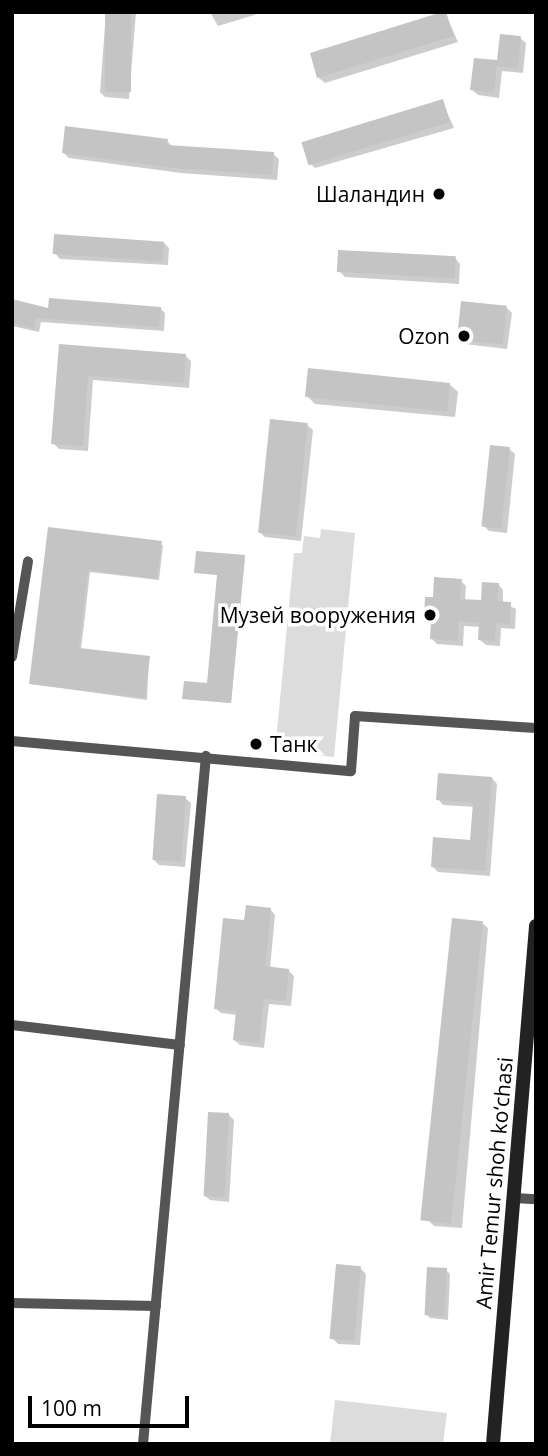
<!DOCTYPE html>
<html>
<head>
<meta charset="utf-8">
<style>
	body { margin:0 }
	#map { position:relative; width:548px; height:1456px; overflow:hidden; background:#fff; font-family:"Open Sans",sans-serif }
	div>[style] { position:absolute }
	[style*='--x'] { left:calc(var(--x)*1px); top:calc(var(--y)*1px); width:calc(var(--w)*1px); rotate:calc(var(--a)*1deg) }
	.green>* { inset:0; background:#dcdcdc }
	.shadow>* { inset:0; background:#0003 }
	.building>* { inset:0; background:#c4c4c4; transform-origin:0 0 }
	.minor>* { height:10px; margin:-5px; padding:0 5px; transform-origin:5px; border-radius:5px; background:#555 }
	.secondary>* { height:14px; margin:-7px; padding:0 7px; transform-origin:7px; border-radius:7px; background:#222 }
	.dots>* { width:19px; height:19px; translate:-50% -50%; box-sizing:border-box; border:4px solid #fff; border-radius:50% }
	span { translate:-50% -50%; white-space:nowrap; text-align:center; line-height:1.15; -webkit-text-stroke:7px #fff; paint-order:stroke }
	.poi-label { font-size:21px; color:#000 }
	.right { translate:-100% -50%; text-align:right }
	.left { translate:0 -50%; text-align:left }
	.street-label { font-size:21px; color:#000 }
	.frame { position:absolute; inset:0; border:14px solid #000; pointer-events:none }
	.scale { position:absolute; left:28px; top:1396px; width:161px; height:32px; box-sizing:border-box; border:4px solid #000; border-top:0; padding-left:9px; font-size:21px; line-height:24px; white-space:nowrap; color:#000; -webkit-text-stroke:5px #fff; paint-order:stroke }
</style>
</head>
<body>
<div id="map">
	<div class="green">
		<div style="clip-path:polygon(321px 529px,355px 533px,334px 757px,275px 752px,294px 553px,302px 553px,304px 536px,320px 538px)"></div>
		<div style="clip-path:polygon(335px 1400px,447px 1413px,443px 1444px,330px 1444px)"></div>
	</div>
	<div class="shadow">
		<div style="clip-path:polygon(106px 12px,136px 12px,129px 99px,105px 97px,100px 92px)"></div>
		<div style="clip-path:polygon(210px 12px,264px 12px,218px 26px)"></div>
		<div style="clip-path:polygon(445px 13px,458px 42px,325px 83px,319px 78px,312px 54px)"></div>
		<div style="clip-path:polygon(520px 38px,526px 43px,523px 73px,502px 71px,499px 98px,478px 95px,472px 90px)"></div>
		<div style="clip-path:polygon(442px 101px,454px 128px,315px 168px,310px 163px)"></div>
		<div style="clip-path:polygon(167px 141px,173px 147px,273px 154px,279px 159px,277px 180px,181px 173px,69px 158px,63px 152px)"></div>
		<div style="clip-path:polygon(163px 242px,169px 248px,168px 265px,60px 259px,55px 253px)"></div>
		<div style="clip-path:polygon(455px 258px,460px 264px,459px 284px,345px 277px,339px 271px)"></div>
		<div style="clip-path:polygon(12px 301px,50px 310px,160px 308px,165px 313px,164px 331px,41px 322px,39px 332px,12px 326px)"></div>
		<div style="clip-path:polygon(506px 307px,512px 313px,507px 349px,465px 344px,459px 339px)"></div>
		<div style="clip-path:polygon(60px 346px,185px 355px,191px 361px,189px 388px,93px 380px,88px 451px,59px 449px,53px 443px)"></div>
		<div style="clip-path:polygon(449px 384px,458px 392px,455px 417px,315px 404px,307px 396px)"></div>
		<div style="clip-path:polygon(307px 425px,313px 430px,301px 541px,265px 537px,259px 532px)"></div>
		<div style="clip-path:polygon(509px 449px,515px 454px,507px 533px,489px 531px,484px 526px)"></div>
		<div style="clip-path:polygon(50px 529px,163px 545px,159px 580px,90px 572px,81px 650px,149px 658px,147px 700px,31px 684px)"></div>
		<div style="clip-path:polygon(245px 557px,231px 703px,184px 699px,208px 685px)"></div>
		<div style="clip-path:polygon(461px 581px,466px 586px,465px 601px,482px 602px,498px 584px,503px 590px,503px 603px,516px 609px,515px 629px,501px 628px,500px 646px,486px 645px,480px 640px,481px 627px,464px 626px,463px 646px,437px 644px,432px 639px,431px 624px,425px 618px,434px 599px)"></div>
		<div style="clip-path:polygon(492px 778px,497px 784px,490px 876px,438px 872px,433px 867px,471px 842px,474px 807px,443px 805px,438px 799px)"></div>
		<div style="clip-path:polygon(185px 798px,191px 803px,185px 867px,159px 865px,153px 859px)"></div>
		<div style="clip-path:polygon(270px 909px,275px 915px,270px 969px,289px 971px,294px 976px,291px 1006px,269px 1004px,264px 1048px,240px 1045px,234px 1040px,237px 1015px,221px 1013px,215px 1008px)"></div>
		<div style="clip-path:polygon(482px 923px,488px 928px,462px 1228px,434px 1226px,428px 1220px)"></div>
		<div style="clip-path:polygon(228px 1114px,234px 1120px,229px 1202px,210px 1200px,204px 1195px)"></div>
		<div style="clip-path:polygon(360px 1268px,366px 1274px,360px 1345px,338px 1344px,332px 1338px)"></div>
		<div style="clip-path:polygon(446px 1270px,450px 1274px,448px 1320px,430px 1318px,426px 1314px)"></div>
	</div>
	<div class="building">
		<div style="left:105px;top:12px;width:26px;height:80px"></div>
		<div style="clip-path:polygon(442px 12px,446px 12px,454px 36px,317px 78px,310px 53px)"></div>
		<div style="clip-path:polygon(500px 34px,521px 36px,518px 69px,497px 66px,494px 93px,470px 90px,474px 58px,497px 60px)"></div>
		<div style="left:443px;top:99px;width:24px;height:148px;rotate:73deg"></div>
		<div style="clip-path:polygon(65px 126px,168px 139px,167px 145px,274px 152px,272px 175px,174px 168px,62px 153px)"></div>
		<div style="left:54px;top:234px;width:110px;height:20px;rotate:4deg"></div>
		<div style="left:338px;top:250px;width:118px;height:22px;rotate:3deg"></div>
		<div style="clip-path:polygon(49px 298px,161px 307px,159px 327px,36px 318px,34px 329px,12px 323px,12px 299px,48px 308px)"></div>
		<div style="left:461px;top:301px;width:46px;height:39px;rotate:6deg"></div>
		<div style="clip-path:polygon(59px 344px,186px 354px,184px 383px,88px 376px,83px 446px,51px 444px)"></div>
		<div style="left:308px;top:368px;width:143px;height:29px;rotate:6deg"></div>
		<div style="left:270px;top:419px;width:38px;height:114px;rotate:6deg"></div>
		<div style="left:490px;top:445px;width:20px;height:82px;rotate:6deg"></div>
		<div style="clip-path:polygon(48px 527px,162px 541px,157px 579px,88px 570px,79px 648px,150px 656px,145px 698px,29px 684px)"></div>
		<div style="clip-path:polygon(196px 551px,245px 555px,231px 703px,182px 699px,184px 681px,207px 683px,217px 575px,194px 573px)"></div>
		<div style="clip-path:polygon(434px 577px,462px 579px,460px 599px,481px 600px,482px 582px,499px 583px,497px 601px,511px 602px,510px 624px,496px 623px,495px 641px,478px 640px,479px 623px,459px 621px,458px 641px,430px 639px,431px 619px,424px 619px,425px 597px,433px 597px)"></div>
		<div style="clip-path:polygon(438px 773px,492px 777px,485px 871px,431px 867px,433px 837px,470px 840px,473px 803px,436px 800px)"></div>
		<div style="left:157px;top:794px;width:29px;height:66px;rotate:4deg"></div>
		<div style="clip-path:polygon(246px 905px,271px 908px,265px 966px,289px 969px,286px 1001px,264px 999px,259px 1043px,233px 1040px,236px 1011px,214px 1009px,223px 918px,244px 920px)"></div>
		<div style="left:452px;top:918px;width:31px;height:304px;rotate:6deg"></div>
		<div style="left:208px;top:1112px;width:21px;height:84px;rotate:3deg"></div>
		<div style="left:336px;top:1264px;width:25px;height:75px;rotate:5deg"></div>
		<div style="left:427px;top:1267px;width:20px;height:48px;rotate:3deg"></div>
	</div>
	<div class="minor">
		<div style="--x:12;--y:657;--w:97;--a:-80.5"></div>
		<div style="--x:12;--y:741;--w:340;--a:5.1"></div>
		<div style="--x:351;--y:771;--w:55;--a:-85.8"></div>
		<div style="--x:355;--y:716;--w:181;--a:3.8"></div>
		<div style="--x:12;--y:1025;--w:169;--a:6.8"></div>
		<div style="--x:514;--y:1198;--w:22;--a:3"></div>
		<div style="--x:12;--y:1303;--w:144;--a:1.2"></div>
		<div style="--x:143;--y:1444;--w:691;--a:-84.77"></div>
	</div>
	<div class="secondary">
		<div style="--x:493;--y:1444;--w:520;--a:-85.25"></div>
	</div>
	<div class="dots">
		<div style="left:439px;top:194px;background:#000"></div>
		<div style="left:464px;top:336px;background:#000"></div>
		<div style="left:430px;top:615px;background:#000"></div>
		<div style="left:256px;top:744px;background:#000"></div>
	</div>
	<div class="poi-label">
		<span class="right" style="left:425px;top:194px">Шаландин</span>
		<span class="right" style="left:450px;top:336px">Ozon</span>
		<span class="right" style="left:416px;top:615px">Музей вооружения</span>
		<span class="left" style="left:270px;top:744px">Танк</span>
	</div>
	<div class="street-label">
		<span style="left:494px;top:1183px;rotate:-85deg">Amir Temur shoh ko‘chasi</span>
	</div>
	<div class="frame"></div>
	<div class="scale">100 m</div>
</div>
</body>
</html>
